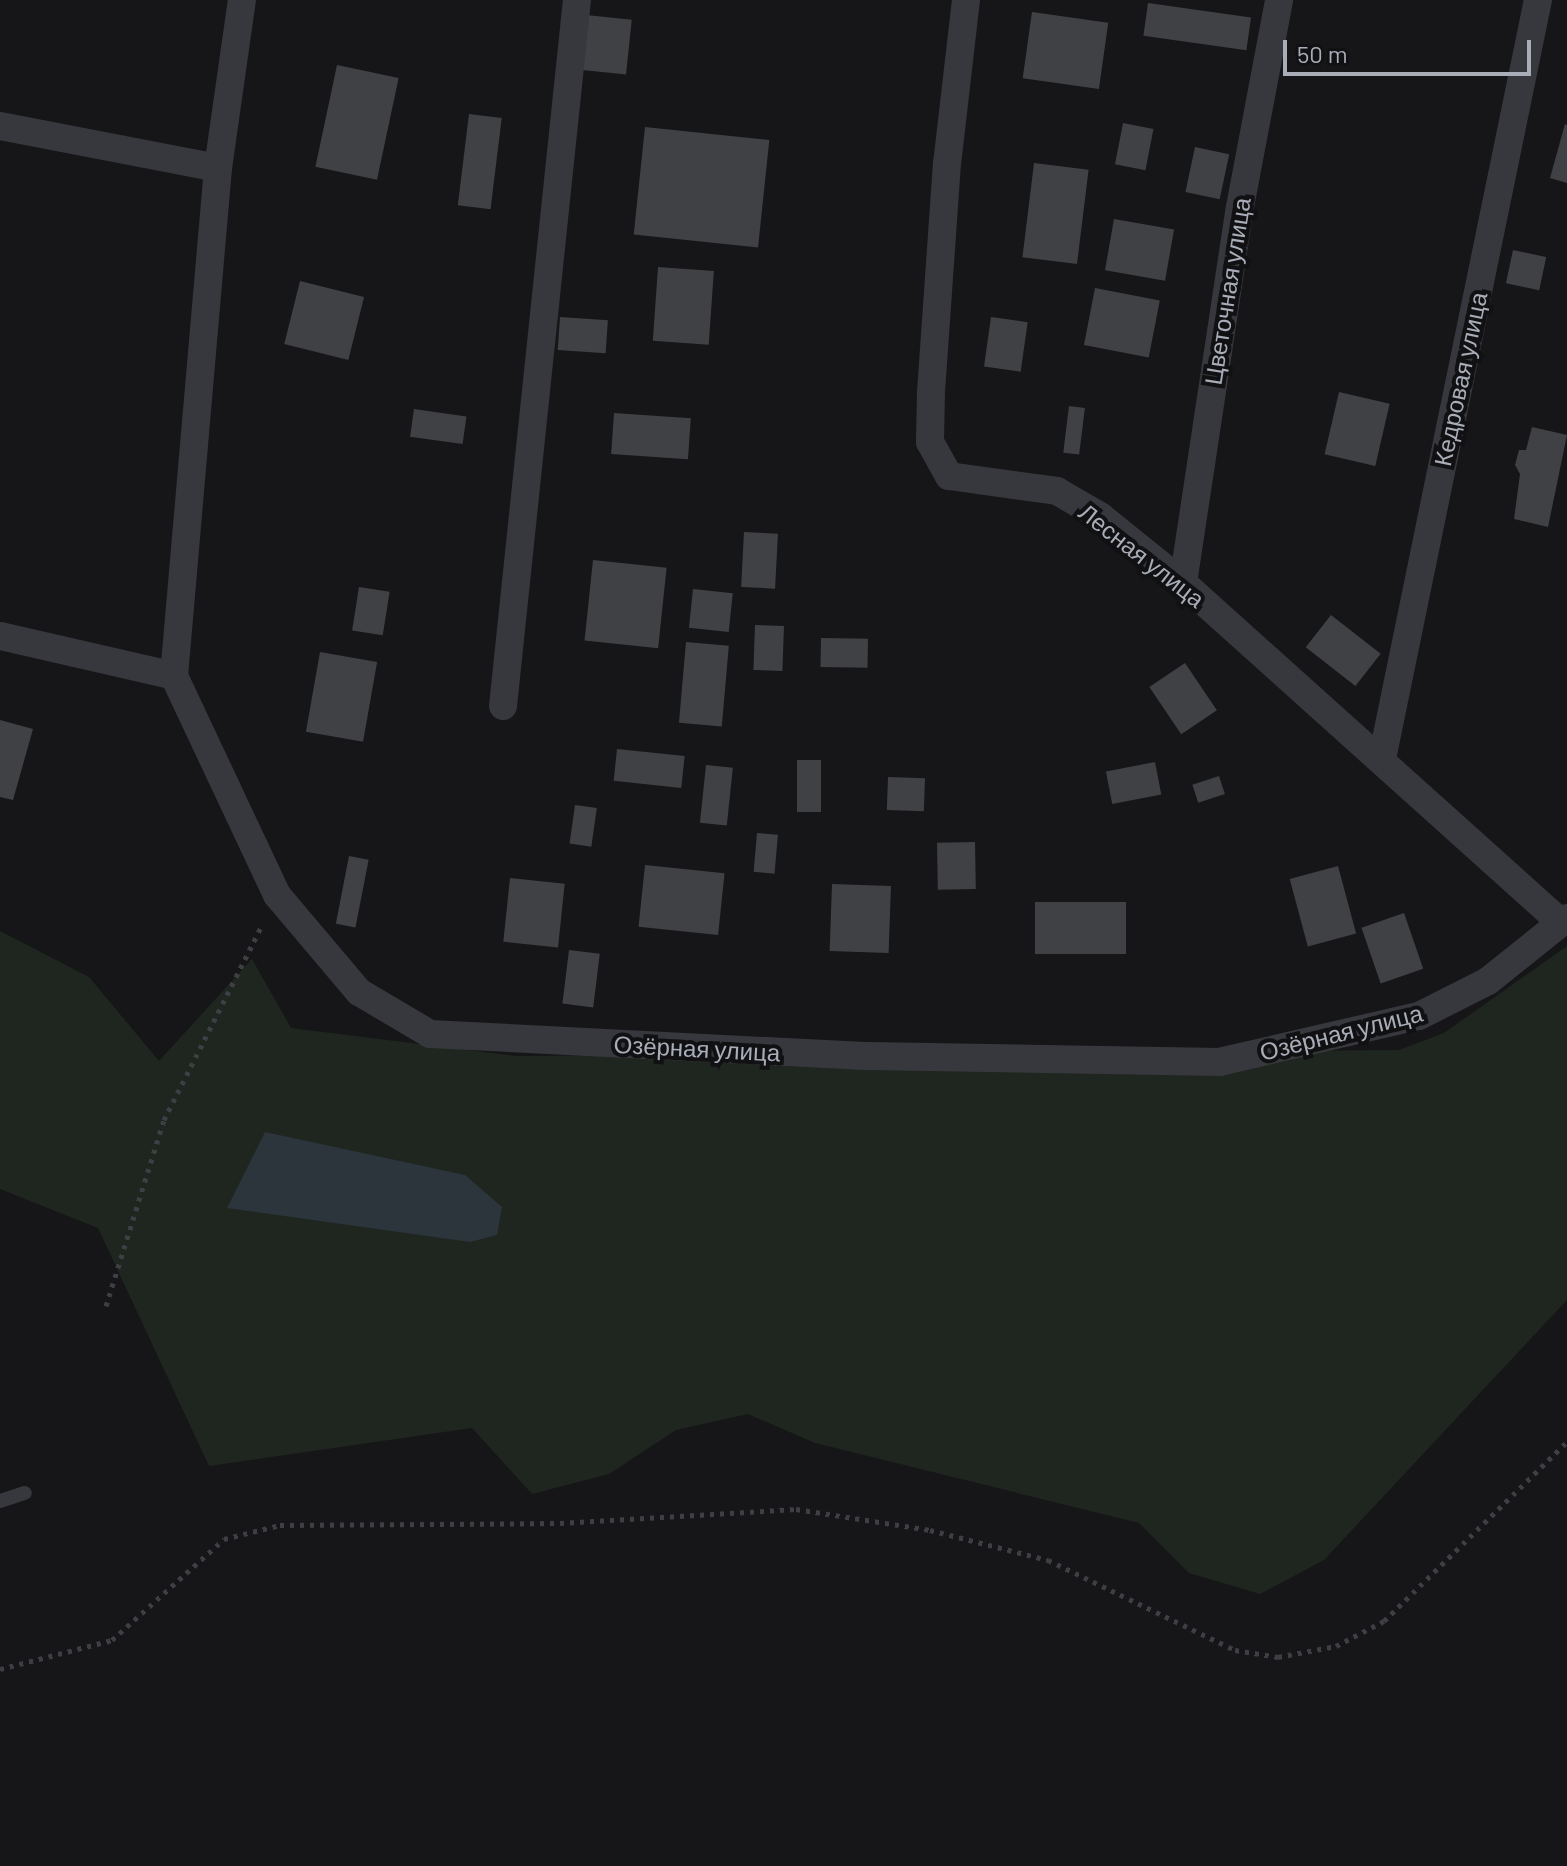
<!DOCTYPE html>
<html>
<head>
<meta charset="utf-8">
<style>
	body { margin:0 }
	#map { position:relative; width:1567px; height:1866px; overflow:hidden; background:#161618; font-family:Barlow,sans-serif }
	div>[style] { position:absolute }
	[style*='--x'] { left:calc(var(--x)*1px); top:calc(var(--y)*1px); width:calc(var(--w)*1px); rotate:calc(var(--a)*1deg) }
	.green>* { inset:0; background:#1e261f }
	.water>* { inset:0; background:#2c353c }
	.building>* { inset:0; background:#404145; transform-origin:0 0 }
	.path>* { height:5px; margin-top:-2.5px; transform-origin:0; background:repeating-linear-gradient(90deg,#3d3f44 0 4px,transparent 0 10px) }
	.service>* { height:14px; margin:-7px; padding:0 7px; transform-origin:7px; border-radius:7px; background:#37383d }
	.minor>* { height:28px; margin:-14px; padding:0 14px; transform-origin:14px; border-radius:14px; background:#37383d }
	span { translate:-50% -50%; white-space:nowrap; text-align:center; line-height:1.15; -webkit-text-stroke:8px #111113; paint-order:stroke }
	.street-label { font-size:24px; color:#a8adb8 }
	.scale { position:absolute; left:1283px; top:40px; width:248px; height:36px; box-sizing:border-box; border:4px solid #a8adb8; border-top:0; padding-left:10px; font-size:24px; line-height:28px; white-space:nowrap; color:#a8adb8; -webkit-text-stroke:6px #111113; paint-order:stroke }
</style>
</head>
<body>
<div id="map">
	<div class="green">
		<div style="clip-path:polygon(0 931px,89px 977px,159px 1061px,252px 959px,291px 1028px,516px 1056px,1399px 1050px,1444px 1033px,1567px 946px,1567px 1300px,1324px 1560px,1260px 1594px,1189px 1573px,1139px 1523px,815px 1443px,748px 1414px,676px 1430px,609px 1474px,532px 1494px,472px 1428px,209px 1466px,98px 1228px,0 1189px)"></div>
	</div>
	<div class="water">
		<div style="clip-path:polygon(265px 1132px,465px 1175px,502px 1207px,497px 1235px,470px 1242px,227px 1208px)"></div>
	</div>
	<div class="building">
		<div style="left:1148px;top:3px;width:104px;height:33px;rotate:8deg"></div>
		<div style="left:1032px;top:12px;width:77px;height:67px;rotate:8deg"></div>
		<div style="left:586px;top:15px;width:46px;height:55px;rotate:6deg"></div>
		<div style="left:337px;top:65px;width:63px;height:104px;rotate:12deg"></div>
		<div style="left:469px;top:114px;width:33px;height:92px;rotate:7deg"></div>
		<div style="left:1123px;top:123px;width:31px;height:42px;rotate:11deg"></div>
		<div style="clip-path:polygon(1565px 124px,1567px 125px,1567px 183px,1550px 178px)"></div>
		<div style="left:645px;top:127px;width:125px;height:108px;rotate:6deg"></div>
		<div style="left:1195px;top:147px;width:35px;height:46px;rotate:12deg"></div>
		<div style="left:1034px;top:163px;width:55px;height:95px;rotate:7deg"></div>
		<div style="left:1114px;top:219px;width:61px;height:52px;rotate:10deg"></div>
		<div style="left:1513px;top:250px;width:34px;height:34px;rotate:12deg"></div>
		<div style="left:658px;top:267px;width:56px;height:74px;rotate:4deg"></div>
		<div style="left:300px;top:281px;width:66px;height:65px;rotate:14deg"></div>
		<div style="left:1095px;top:288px;width:66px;height:58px;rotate:11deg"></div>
		<div style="left:560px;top:317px;width:48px;height:33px;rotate:4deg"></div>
		<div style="left:991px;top:317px;width:37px;height:50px;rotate:8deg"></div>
		<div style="left:1339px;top:392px;width:52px;height:64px;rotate:13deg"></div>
		<div style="left:1069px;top:406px;width:16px;height:47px;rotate:7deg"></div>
		<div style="left:414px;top:409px;width:53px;height:28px;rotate:8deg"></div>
		<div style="left:614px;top:413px;width:77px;height:41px;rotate:4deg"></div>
		<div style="clip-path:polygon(1532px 427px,1567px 435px,1548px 527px,1514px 519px,1520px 474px,1515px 465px,1519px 450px,1526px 450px)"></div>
		<div style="left:744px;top:532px;width:34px;height:55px;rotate:3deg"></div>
		<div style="left:593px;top:560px;width:74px;height:81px;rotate:6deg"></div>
		<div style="left:359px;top:587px;width:31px;height:44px;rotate:9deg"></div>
		<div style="left:693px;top:589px;width:40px;height:39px;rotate:6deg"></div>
		<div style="left:1331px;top:615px;width:63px;height:41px;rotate:38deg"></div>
		<div style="left:755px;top:625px;width:29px;height:45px;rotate:2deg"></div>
		<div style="left:821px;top:638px;width:47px;height:29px;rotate:1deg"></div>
		<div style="left:686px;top:642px;width:43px;height:81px;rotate:5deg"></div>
		<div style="left:320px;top:652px;width:58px;height:81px;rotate:10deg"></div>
		<div style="left:1185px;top:663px;width:57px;height:43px;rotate:56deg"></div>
		<div style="clip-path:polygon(0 720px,33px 729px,13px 800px,0 797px)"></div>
		<div style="left:617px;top:749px;width:68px;height:32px;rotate:6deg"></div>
		<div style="left:797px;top:760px;width:24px;height:52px"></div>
		<div style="left:1155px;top:762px;width:33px;height:50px;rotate:79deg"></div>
		<div style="left:706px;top:765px;width:27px;height:58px;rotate:6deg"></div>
		<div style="left:1219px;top:776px;width:19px;height:28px;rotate:72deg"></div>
		<div style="left:888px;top:777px;width:37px;height:33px;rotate:2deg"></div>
		<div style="left:575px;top:805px;width:22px;height:39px;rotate:8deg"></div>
		<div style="left:757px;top:833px;width:21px;height:39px;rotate:5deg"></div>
		<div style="left:975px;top:842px;width:47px;height:38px;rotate:89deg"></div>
		<div style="left:349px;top:856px;width:20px;height:69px;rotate:11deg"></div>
		<div style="left:645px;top:865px;width:80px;height:62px;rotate:6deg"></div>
		<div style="left:1338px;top:866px;width:70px;height:50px;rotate:75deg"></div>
		<div style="left:510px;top:878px;width:55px;height:64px;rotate:6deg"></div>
		<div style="left:832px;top:884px;width:59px;height:67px;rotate:2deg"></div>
		<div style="left:1035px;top:902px;width:91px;height:52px"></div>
		<div style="left:1404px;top:913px;width:59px;height:45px;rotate:71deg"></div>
		<div style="left:569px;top:950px;width:31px;height:54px;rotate:7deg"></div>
	</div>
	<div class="path">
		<div style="--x:106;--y:1306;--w:195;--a:-72.7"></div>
		<div style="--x:164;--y:1120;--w:218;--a:-63.3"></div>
		<div style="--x:0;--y:1669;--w:116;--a:-14.5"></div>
		<div style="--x:112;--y:1640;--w:151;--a:-42"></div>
		<div style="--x:224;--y:1539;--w:58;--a:-14"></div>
		<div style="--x:280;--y:1525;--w:280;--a:-0.4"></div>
		<div style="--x:560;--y:1523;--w:236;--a:-3.4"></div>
		<div style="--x:796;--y:1509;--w:136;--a:8.9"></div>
		<div style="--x:930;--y:1530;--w:122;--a:14.3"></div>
		<div style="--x:1048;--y:1560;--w:208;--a:25.7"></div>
		<div style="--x:1235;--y:1650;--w:44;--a:9.2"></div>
		<div style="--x:1278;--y:1657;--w:59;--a:-10.7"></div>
		<div style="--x:1336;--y:1646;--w:54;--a:-27.5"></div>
		<div style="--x:1384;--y:1621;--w:256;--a:-44.4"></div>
	</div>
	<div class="service">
		<div style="--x:0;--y:1501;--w:26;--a:-18"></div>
	</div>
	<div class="minor">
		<div style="--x:966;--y:0;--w:164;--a:96.6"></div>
		<div style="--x:947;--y:163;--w:231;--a:94"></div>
		<div style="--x:931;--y:393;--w:49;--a:91.2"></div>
		<div style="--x:930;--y:442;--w:39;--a:61"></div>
		<div style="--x:949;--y:476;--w:109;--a:7.9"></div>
		<div style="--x:1057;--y:491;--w:50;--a:30.2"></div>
		<div style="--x:1100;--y:516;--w:107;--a:38.9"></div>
		<div style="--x:1183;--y:583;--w:504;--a:41.94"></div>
		<div style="--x:0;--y:126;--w:222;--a:10.9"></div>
		<div style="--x:1183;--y:583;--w:380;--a:-81.4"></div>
		<div style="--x:1240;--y:207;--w:211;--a:-79.3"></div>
		<div style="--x:0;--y:636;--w:179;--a:12.9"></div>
		<div style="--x:174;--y:676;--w:242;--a:64.8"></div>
		<div style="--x:277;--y:895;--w:127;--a:49.8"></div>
		<div style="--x:359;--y:992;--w:82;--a:30.6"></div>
		<div style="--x:430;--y:1034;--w:440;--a:2.9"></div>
		<div style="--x:869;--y:1056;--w:350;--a:1"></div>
		<div style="--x:1219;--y:1062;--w:205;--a:-13"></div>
		<div style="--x:1419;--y:1016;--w:77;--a:-26.9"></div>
		<div style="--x:1488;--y:981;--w:101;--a:-38.6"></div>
		<div style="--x:174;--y:676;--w:510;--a:-85.05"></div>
		<div style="--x:218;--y:168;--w:170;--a:-81.9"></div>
		<div style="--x:503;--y:706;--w:710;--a:-84.02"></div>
		<div style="--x:1382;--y:759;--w:775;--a:-78.39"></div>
	</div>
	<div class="street-label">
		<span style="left:1227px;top:291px;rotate:-81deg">Цветочная улица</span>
		<span style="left:1460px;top:379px;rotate:-78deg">Кедровая улица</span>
		<span style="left:1142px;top:555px;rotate:38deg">Лесная улица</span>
		<span style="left:1341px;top:1032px;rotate:-14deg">Озёрная улица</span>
		<span style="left:697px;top:1048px;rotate:3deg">Озёрная улица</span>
	</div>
	<div class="scale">50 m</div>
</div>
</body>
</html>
